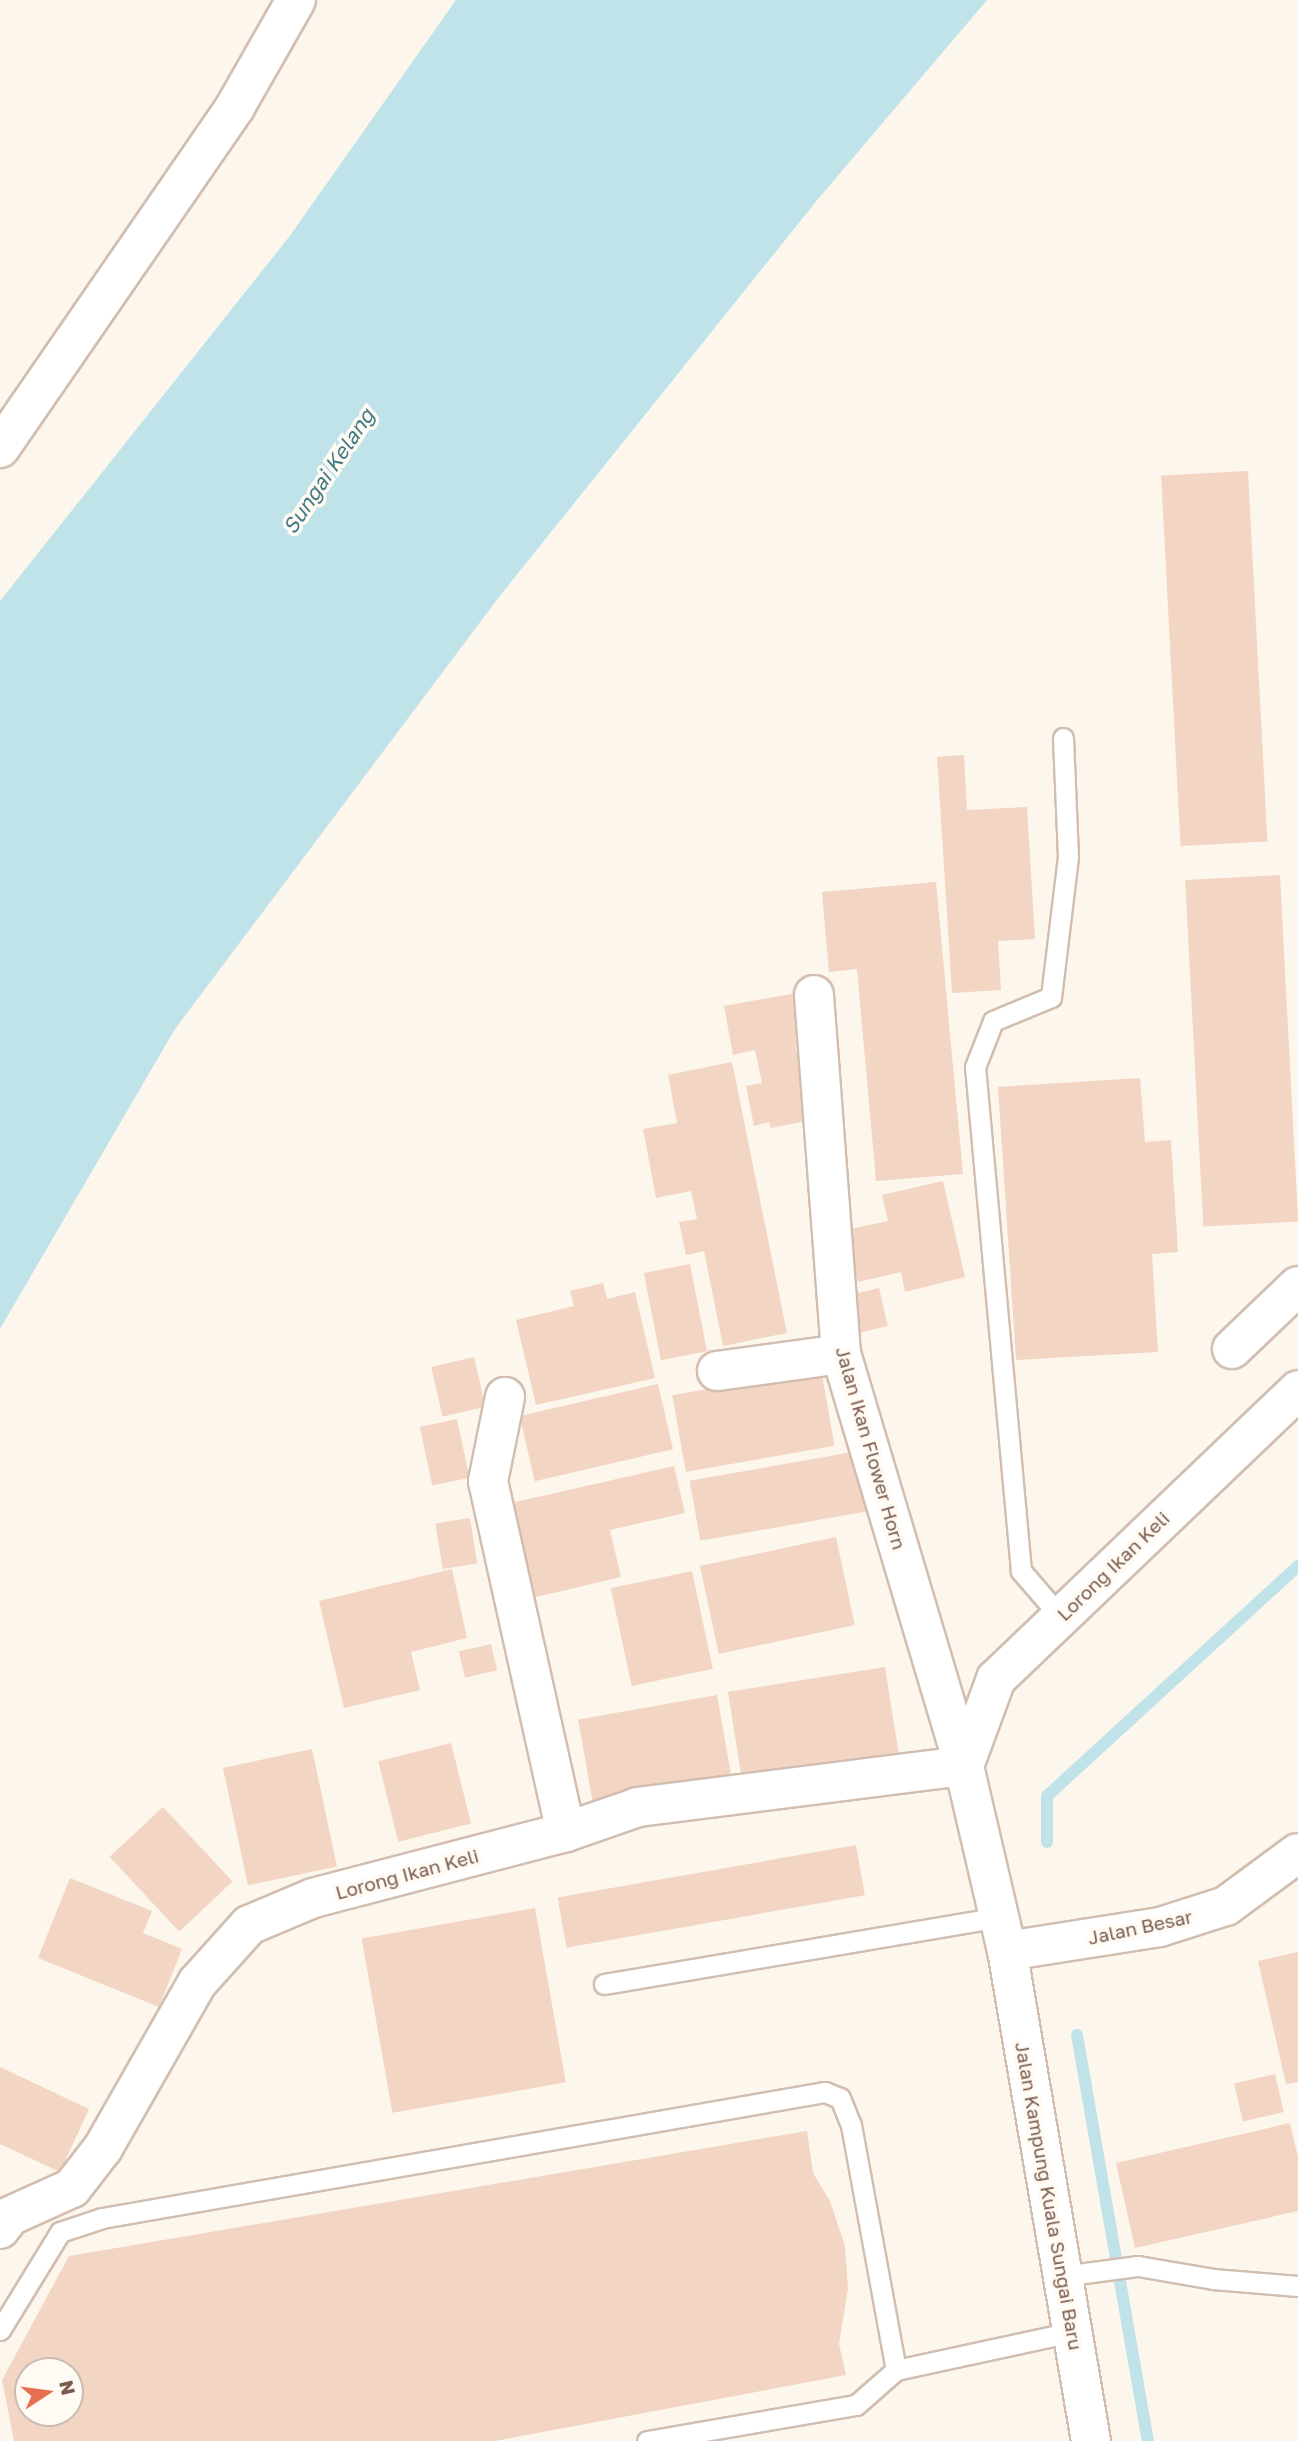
<!DOCTYPE html>
<html>
<head>
<meta charset="utf-8">
<style>
	body { margin:0 }
	#map { position:relative; width:1298px; height:2441px; overflow:hidden; background:#fdf6ec; font-family:"Golos Text",sans-serif }
	div>[style] { position:absolute }
	[style*='--x'] { left:calc(var(--x)*1px); top:calc(var(--y)*1px); width:calc(var(--w)*1px); rotate:calc(var(--a)*1deg) }
	.water>* { inset:0; background:#bfe3e8 }
	.stream>* { height:12px; margin:-6px; padding:0 6px; transform-origin:6px; border-radius:6px; background:#bfe3e8 }
	.building>* { inset:0; background:#f3d5c3; transform-origin:0 0 }
	.roads { filter:drop-shadow(2px 0 #d1beb0) drop-shadow(-2px 0 #d1beb0) drop-shadow(0 2px #d1beb0) drop-shadow(0 -2px #d1beb0) }
	.service>* { height:19px; margin:-9.5px; padding:0 9.5px; transform-origin:9.5px; border-radius:9.5px; background:#fff }
	.minor>* { height:38px; margin:-19px; padding:0 19px; transform-origin:19px; border-radius:19px; background:#fff }
	.tertiary>* { height:38px; margin:-19px; padding:0 19px; transform-origin:19px; border-radius:19px; background:#fff }
	span { translate:-50% -50%; white-space:nowrap; text-align:center; line-height:1.15; -webkit-text-stroke:7px #fffaf3; paint-order:stroke }
	.street-label { font-size:19px; color:#7a5c4d }
	.water-label { font-size:21px; color:#437c86; font-style:italic }
	.north { position:absolute; left:14px; top:2357px; width:70px; height:70px; box-sizing:border-box; background:#fffaf3; border:2px solid #cabbb1; border-radius:50%; rotate:77deg; font-size:19px; font-weight:700; line-height:28px; text-align:center; color:#7a5c4d }
	.north::after { content:''; display:block; margin:auto; width:24px; height:32px; background:#e76f51; clip-path:polygon(50% 0,100% 100%,50% 72%,0 100%) }
</style>
</head>
<body>
<div id="map">
	<div class="water">
		<div style="clip-path:polygon(456px 0,987px 0,818px 199px,499px 597px,175px 1029px,0 1329px,0 601px,289px 237px)"></div>
	</div>
	<div class="stream">
		<div style="--x:1047;--y:1842;--w:46;--a:-90"></div>
		<div style="--x:1047;--y:1796;--w:340;--a:-42.5"></div>
		<div style="--x:1077;--y:2035;--w:412;--a:80.1"></div>
	</div>
	<div class="building">
		<div style="left:1248px;top:471px;width:371px;height:87px;rotate:87deg"></div>
		<div style="clip-path:polygon(964px 755px,967px 810px,1027px 807px,1035px 939px,998px 941px,1001px 990px,952px 993px,937px 757px)"></div>
		<div style="left:1280px;top:875px;width:347px;height:95px;rotate:87deg"></div>
		<div style="clip-path:polygon(936px 882px,963px 1174px,876px 1181px,857px 969px,829px 972px,822px 892px)"></div>
		<div style="clip-path:polygon(796px 993px,805px 1040px,795px 1043px,811px 1120px,771px 1128px,769px 1122px,754px 1126px,746px 1086px,762px 1083px,755px 1050px,733px 1055px,724px 1006px)"></div>
		<div style="clip-path:polygon(732px 1062px,787px 1333px,723px 1346px,704px 1251px,686px 1255px,679px 1222px,697px 1219px,691px 1191px,656px 1198px,643px 1129px,677px 1123px,668px 1075px)"></div>
		<div style="clip-path:polygon(1140px 1078px,1145px 1142px,1171px 1140px,1178px 1252px,1152px 1254px,1158px 1352px,1016px 1360px,998px 1087px)"></div>
		<div style="clip-path:polygon(943px 1181px,965px 1277px,905px 1292px,901px 1272px,858px 1282px,846px 1230px,888px 1221px,882px 1195px)"></div>
		<div style="left:690px;top:1264px;width:89px;height:47px;rotate:79deg"></div>
		<div style="clip-path:polygon(603px 1283px,607px 1299px,635px 1292px,655px 1378px,536px 1405px,516px 1320px,574px 1306px,570px 1291px)"></div>
		<div style="left:879px;top:1288px;width:39px;height:33px;rotate:77deg"></div>
		<div style="left:474px;top:1357px;width:51px;height:44px;rotate:77deg"></div>
		<div style="left:821px;top:1369px;width:78px;height:151px;rotate:80deg"></div>
		<div style="left:658px;top:1384px;width:67px;height:142px;rotate:77deg"></div>
		<div style="left:457px;top:1419px;width:60px;height:38px;rotate:78deg"></div>
		<div style="left:864px;top:1450px;width:61px;height:177px;rotate:80deg"></div>
		<div style="clip-path:polygon(674px 1466px,685px 1513px,610px 1530px,621px 1577px,524px 1600px,502px 1505px)"></div>
		<div style="left:470px;top:1518px;width:46px;height:35px;rotate:81deg"></div>
		<div style="left:836px;top:1537px;width:90px;height:139px;rotate:78deg"></div>
		<div style="clip-path:polygon(452px 1569px,467px 1638px,411px 1652px,420px 1690px,344px 1708px,319px 1601px)"></div>
		<div style="left:692px;top:1571px;width:100px;height:83px;rotate:78deg"></div>
		<div style="left:491px;top:1644px;width:27px;height:33px;rotate:77deg"></div>
		<div style="left:885px;top:1667px;width:93px;height:159px;rotate:81deg"></div>
		<div style="left:717px;top:1695px;width:87px;height:141px;rotate:80deg"></div>
		<div style="left:451px;top:1743px;width:83px;height:75px;rotate:76deg"></div>
		<div style="left:312px;top:1749px;width:120px;height:91px;rotate:78deg"></div>
		<div style="left:163px;top:1807px;width:102px;height:73px;rotate:47deg"></div>
		<div style="left:856px;top:1845px;width:51px;height:303px;rotate:80deg"></div>
		<div style="clip-path:polygon(70px 1878px,152px 1911px,143px 1933px,182px 1949px,159px 2007px,38px 1958px)"></div>
		<div style="left:535px;top:1908px;width:177px;height:176px;rotate:80deg"></div>
		<div style="clip-path:polygon(1298px 1952px,1298px 2082px,1286px 2084px,1258px 1961px)"></div>
		<div style="clip-path:polygon(0 2067px,89px 2109px,60px 2172px,0 2144px)"></div>
		<div style="left:1275px;top:2074px;width:39px;height:42px;rotate:77deg"></div>
		<div style="clip-path:polygon(1290px 2123px,1298px 2157px,1298px 2211px,1135px 2248px,1116px 2163px)"></div>
		<div style="clip-path:polygon(evenodd,807px 2131px,813px 2173px,830px 2201px,845px 2246px,848px 2289px,839px 2344px,846px 2375px,495px 2441px,14px 2441px,2px 2380px,69px 2256px,807px 2131px,28px 2371px,70px 2371px,70px 2413px,28px 2413px,28px 2371px)"></div>
	</div>
	<div class="roads">
		<div class="service">
			<div style="--x:1060;--y:1616;--w:60;--a:-130.9"></div>
			<div style="--x:1021;--y:1571;--w:506;--a:-95.21"></div>
			<div style="--x:975;--y:1067;--w:49;--a:-68.6"></div>
			<div style="--x:993;--y:1021;--w:63;--a:-22.5"></div>
			<div style="--x:1051;--y:997;--w:141;--a:-83.1"></div>
			<div style="--x:1068;--y:857;--w:119;--a:-92.4"></div>
			<div style="--x:604;--y:1984;--w:403;--a:-9.6"></div>
			<div style="--x:1062;--y:2276;--w:77;--a:-7.5"></div>
			<div style="--x:1138;--y:2266;--w:76;--a:9.8"></div>
			<div style="--x:1213;--y:2279;--w:85;--a:4.7"></div>
			<div style="--x:0;--y:2330;--w:115;--a:-58.5"></div>
			<div style="--x:60;--y:2232;--w:44;--a:-18.4"></div>
			<div style="--x:102;--y:2218;--w:734;--a:-9.89"></div>
			<div style="--x:825;--y:2092;--w:16;--a:22"></div>
			<div style="--x:840;--y:2098;--w:29;--a:68"></div>
			<div style="--x:851;--y:2125;--w:249;--a:79.6"></div>
			<div style="--x:896;--y:2370;--w:180;--a:-12.2"></div>
			<div style="--x:647;--y:2441;--w:212;--a:-9.8"></div>
			<div style="--x:856;--y:2405;--w:53;--a:-41.2"></div>
		</div>
		<div class="minor">
			<div style="--x:0;--y:448;--w:414;--a:-55.4"></div>
			<div style="--x:235;--y:107;--w:123;--a:-60.3"></div>
			<div style="--x:1232;--y:1349;--w:91;--a:-43.7"></div>
			<div style="--x:717;--y:1371;--w:125;--a:-7.8"></div>
			<div style="--x:505;--y:1397;--w:86;--a:101.4"></div>
			<div style="--x:488;--y:1481;--w:360;--a:77.5"></div>
			<div style="--x:1007;--y:1951;--w:190;--a:-103.1"></div>
			<div style="--x:964;--y:1766;--w:93;--a:-69.8"></div>
			<div style="--x:996;--y:1679;--w:418;--a:-43.7"></div>
			<div style="--x:0;--y:2229;--w:16;--a:-52"></div>
			<div style="--x:10;--y:2216;--w:68;--a:-24.3"></div>
			<div style="--x:72;--y:2188;--w:51;--a:-52.2"></div>
			<div style="--x:103;--y:2148;--w:190;--a:-60.3"></div>
			<div style="--x:197;--y:1983;--w:78;--a:-48.1"></div>
			<div style="--x:249;--y:1925;--w:69;--a:-22.9"></div>
			<div style="--x:313;--y:1898;--w:261;--a:-14.6"></div>
			<div style="--x:566;--y:1832;--w:76;--a:-19.1"></div>
			<div style="--x:638;--y:1807;--w:329;--a:-7.2"></div>
			<div style="--x:964;--y:1766;--w:430;--a:-106.6"></div>
			<div style="--x:841;--y:1354;--w:360;--a:-94.3"></div>
		</div>
		<div class="tertiary">
			<div style="--x:1091;--y:2441;--w:497;--a:-99.7"></div>
			<div style="--x:1007;--y:1951;--w:155;--a:-8.9"></div>
			<div style="--x:1160;--y:1927;--w:69;--a:-17.7"></div>
			<div style="--x:1226;--y:1906;--w:89;--a:-36.4"></div>
		</div>
	</div>
	<div class="street-label">
		<span style="left:871px;top:1448px;rotate:74deg">Jalan Ikan Flower Horn</span>
		<span style="left:1113px;top:1566px;rotate:-44deg">Lorong Ikan Keli</span>
		<span style="left:407px;top:1874px;rotate:-15deg">Lorong Ikan Keli</span>
		<span style="left:1140px;top:1927px;rotate:-12deg">Jalan Besar</span>
		<span style="left:1049px;top:2196px;rotate:80deg">Jalan Kampung Kuala Sungai Baru</span>
	</div>
	<div class="water-label">
		<span style="left:328px;top:471px;rotate:-56deg">Sungai Kelang</span>
	</div>
	<div class="north">N</div>
</div>
</body>
</html>
